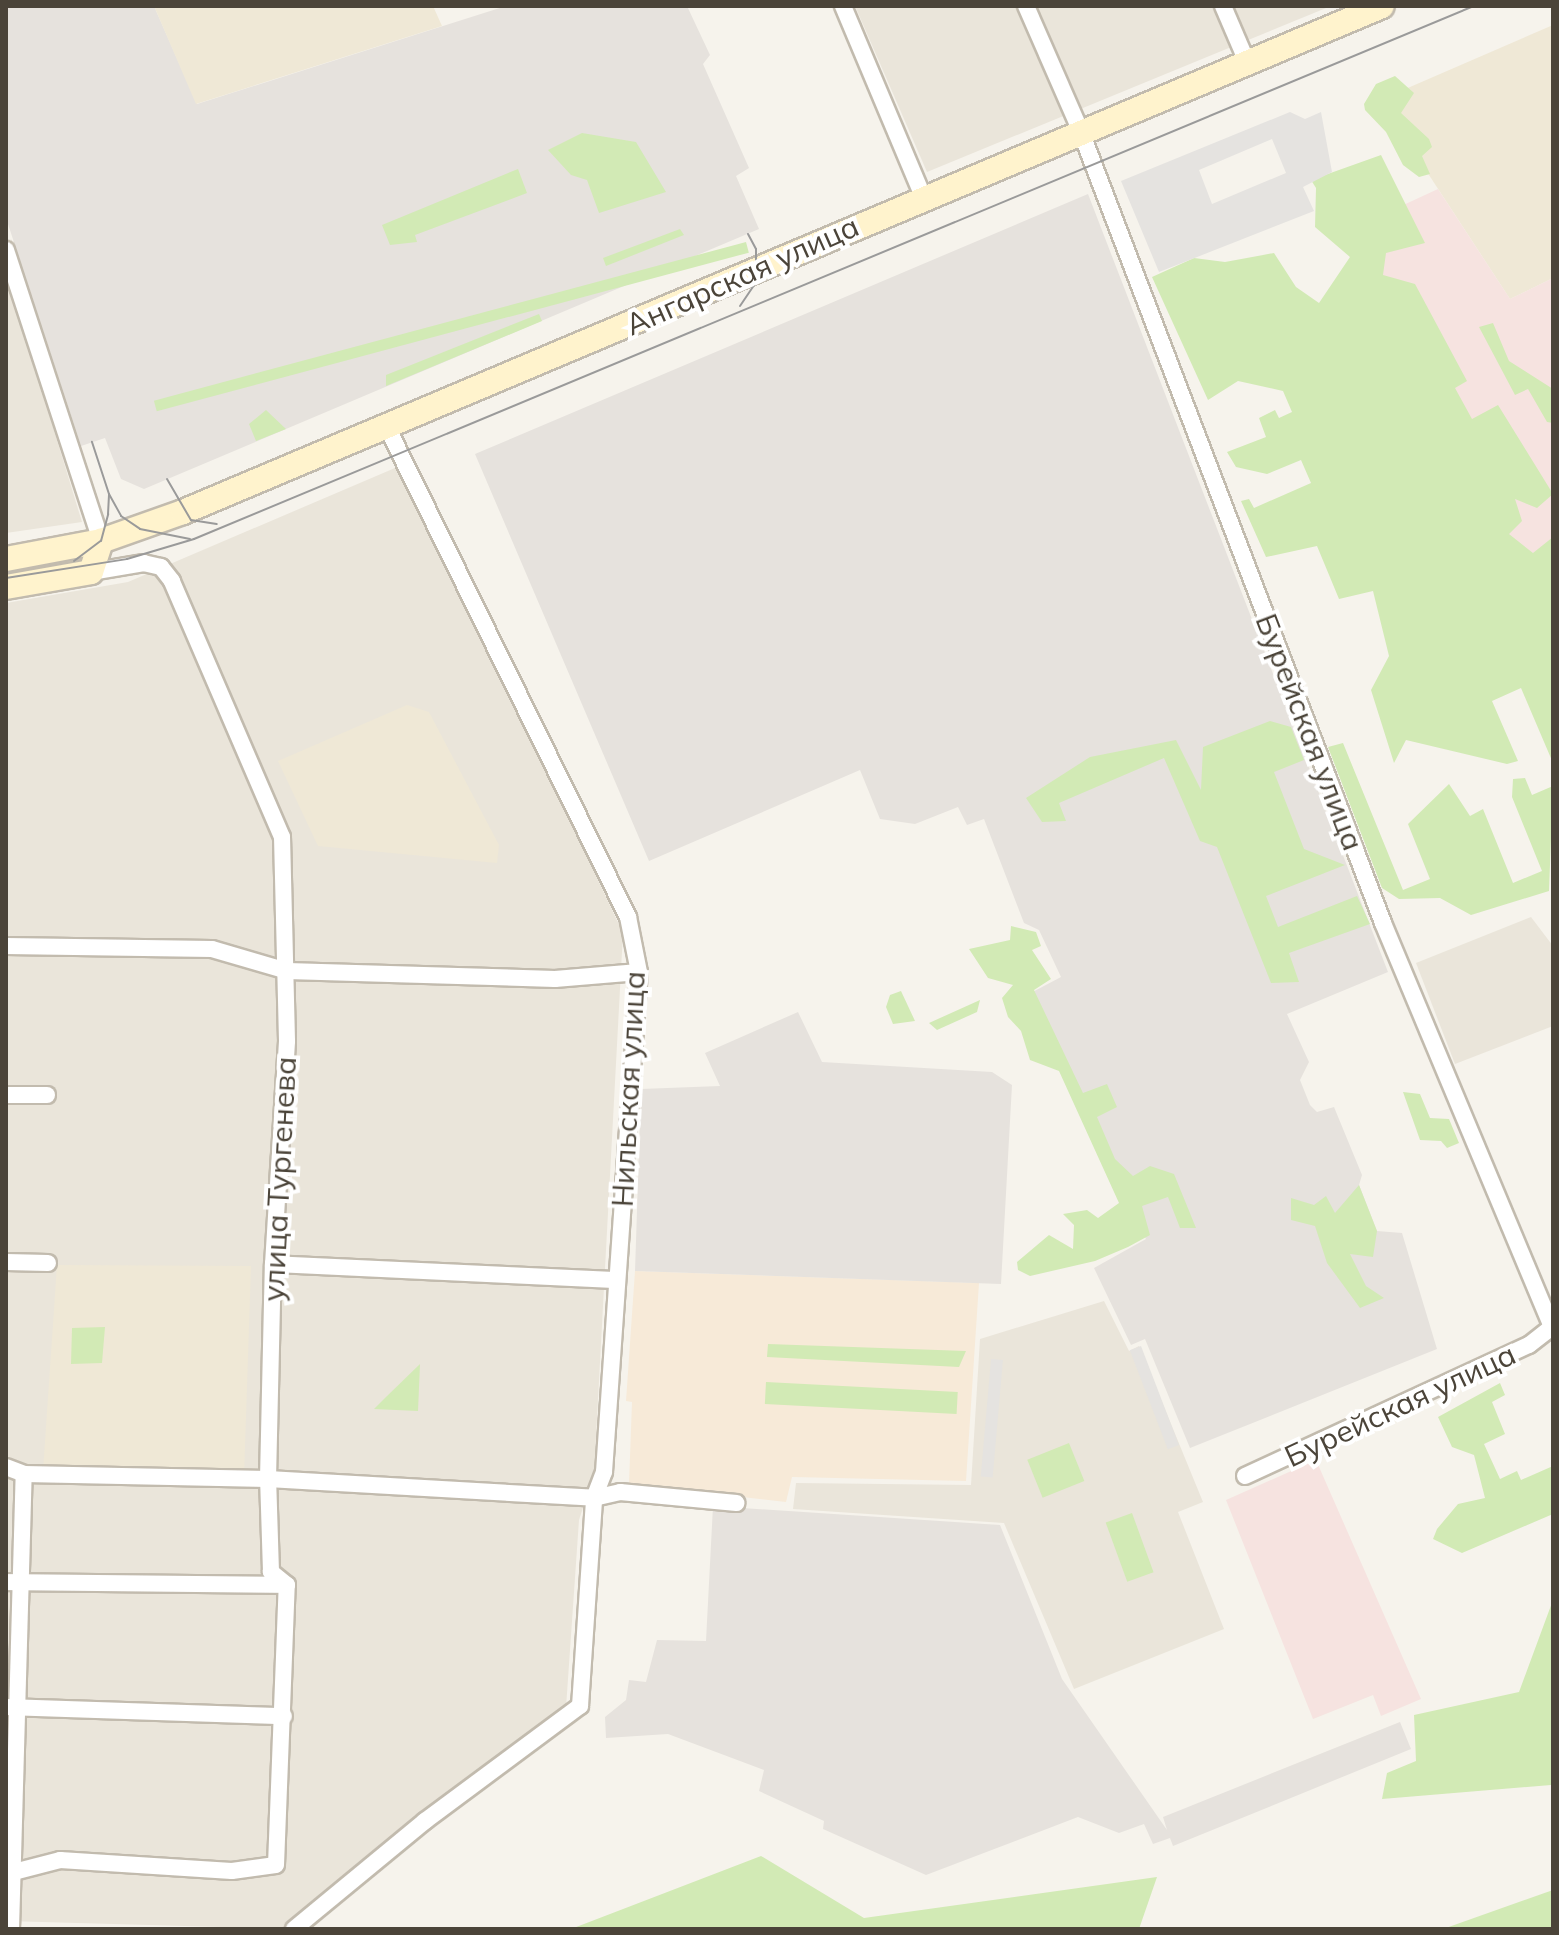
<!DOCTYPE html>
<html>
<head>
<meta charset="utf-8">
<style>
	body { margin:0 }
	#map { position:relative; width:1559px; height:1935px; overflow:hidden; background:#f6f3ec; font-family:Mulish,sans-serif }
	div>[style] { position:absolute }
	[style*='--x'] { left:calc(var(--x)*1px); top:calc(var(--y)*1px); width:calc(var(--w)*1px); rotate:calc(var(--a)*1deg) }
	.residential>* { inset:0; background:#eae5da }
	.commercial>* { inset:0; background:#f7ead8 }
	.industrial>* { inset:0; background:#e6e2dd }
	.education>* { inset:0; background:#efe8d6 }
	.medical>* { inset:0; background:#f6e3e0 }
	.green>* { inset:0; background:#d2eab5; transform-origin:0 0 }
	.parking>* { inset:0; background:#e5e3e0; transform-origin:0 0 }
	.roads { filter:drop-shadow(2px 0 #c2bbae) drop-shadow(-2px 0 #c2bbae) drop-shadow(0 2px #c2bbae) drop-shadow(0 -2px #c2bbae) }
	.street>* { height:16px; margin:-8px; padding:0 8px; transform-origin:8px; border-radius:8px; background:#fff }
	.secondary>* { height:24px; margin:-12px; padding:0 12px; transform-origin:12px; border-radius:12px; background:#fff3cd }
	.tram>* { height:2px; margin:-1px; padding:0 1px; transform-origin:1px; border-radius:1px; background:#9a9a9a }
	span { translate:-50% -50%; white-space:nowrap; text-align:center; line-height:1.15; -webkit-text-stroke:8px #fff; paint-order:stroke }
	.street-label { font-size:30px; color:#4b4439 }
	.frame { position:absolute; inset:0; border:8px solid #4b4439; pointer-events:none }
</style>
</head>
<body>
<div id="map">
	<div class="residential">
		<div style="clip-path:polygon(855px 6px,1331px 6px,927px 172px)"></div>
		<div style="clip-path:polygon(6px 273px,82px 522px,6px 533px)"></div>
		<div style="clip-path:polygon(402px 465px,623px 933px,594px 1474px,579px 1520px,566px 1708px,289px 1929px,6px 1921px,6px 603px,128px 582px)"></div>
		<div style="clip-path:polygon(1531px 917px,1553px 946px,1553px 1026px,1455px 1064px,1416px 963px)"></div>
		<div style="clip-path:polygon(1104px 1301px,1129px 1351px,1139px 1346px,1203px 1502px,1178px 1512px,1224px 1629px,1074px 1689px,1004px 1523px,793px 1509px,796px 1483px,971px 1485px,980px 1339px)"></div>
	</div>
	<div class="commercial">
		<div style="clip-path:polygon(635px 1271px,979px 1283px,966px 1481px,792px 1477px,786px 1502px,629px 1484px,632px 1402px,626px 1401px)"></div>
	</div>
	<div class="industrial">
		<div style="clip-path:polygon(6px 6px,154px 6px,197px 104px,506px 6px,687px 6px,710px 55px,703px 64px,749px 168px,736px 176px,759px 229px,144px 489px,121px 479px,105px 438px,81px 446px,6px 218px)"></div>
		<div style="clip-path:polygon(1088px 194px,1388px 972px,1287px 1014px,1309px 1062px,1300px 1080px,1310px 1105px,1317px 1112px,1334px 1107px,1362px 1175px,1359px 1185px,1377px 1231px,1402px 1233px,1437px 1349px,1190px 1448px,1145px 1339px,1131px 1345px,1094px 1268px,1146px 1239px,1025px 996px,1061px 977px,1039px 930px,1024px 923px,984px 819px,967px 825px,958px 807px,915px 824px,880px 819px,860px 770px,649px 861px,475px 454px)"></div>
		<div style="clip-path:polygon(798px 1012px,822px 1062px,992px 1072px,1012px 1085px,1001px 1284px,635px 1271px,641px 1089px,720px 1086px,705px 1053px)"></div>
		<div style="clip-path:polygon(713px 1506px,1000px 1525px,1062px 1679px,1167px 1830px,1163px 1817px,1400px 1722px,1411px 1749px,1173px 1846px,1170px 1838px,1153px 1844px,1144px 1824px,1119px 1833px,1078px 1817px,926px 1875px,823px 1829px,824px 1821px,759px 1791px,764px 1770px,668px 1734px,606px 1738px,605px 1717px,626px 1700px,629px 1680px,646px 1682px,657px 1640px,706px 1641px)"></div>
	</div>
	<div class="education">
		<div style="clip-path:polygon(154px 6px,433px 6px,442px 26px,196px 104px)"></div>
		<div style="clip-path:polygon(1553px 25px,1553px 278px,1510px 299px,1380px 100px)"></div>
		<div style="clip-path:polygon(407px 705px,429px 712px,499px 845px,497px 863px,318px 846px,278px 761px)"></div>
		<div style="clip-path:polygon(57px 1265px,251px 1266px,244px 1477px,136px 1475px,130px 1468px,107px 1466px,99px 1474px,43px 1471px)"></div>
	</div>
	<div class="medical">
		<div style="clip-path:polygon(1438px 189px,1510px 299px,1553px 278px,1553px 551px,1529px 572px,1354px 279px,1345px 232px)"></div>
		<div style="clip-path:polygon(1316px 1460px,1421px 1699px,1381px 1716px,1373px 1695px,1313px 1719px,1226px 1500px)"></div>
	</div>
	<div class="green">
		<div style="clip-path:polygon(1395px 76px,1414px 93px,1401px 113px,1429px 139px,1432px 147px,1422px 156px,1430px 174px,1419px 177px,1403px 165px,1386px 132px,1365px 110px,1364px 104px,1376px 84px)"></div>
		<div style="clip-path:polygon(582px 133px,636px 142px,666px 192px,599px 213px,587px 180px,571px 175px,548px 150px)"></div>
		<div style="clip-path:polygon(1381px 155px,1425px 243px,1386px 253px,1383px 275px,1415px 284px,1467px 381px,1455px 388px,1472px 419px,1498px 405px,1553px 494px,1537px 508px,1515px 499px,1522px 521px,1509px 534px,1533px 553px,1553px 537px,1553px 763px,1521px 688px,1492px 701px,1518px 761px,1507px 764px,1406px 740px,1394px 763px,1371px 690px,1389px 656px,1373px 591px,1339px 599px,1317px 546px,1266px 557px,1241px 501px,1249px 499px,1254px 508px,1311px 483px,1301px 460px,1267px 474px,1236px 467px,1227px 452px,1266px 437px,1259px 418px,1275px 410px,1279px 418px,1292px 412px,1283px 391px,1238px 381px,1208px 400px,1152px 277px,1194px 258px,1225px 262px,1274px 253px,1296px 287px,1319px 303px,1350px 257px,1315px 227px,1316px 188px,1311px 180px)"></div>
		<div style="clip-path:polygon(518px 169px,527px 193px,415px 235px,417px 242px,390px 245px,382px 225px)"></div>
		<div style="clip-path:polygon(680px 229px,684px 235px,606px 266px,603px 258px)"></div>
		<div style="left:746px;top:242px;width:11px;height:613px;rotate:75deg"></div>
		<div style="clip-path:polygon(539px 314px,542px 321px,386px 386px,386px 375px)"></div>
		<div style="clip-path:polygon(1493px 323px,1509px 361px,1553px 389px,1553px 423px,1547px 422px,1528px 389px,1515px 395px,1479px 327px)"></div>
		<div style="clip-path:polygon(266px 410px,286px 429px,256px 441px,249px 424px)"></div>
		<div style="clip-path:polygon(1270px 721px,1291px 727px,1304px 760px,1274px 772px,1304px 849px,1345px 865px,1266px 896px,1278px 927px,1357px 896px,1370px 924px,1289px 953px,1299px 982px,1271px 983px,1217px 847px,1200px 841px,1164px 758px,1059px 803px,1066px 821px,1042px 822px,1026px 798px,1090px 757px,1176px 740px,1201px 790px,1203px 747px)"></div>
		<div style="clip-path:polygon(1343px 743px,1403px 890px,1430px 879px,1408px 824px,1449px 784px,1470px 816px,1483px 809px,1513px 883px,1542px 871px,1512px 797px,1513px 779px,1525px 778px,1532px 795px,1553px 786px,1549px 891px,1471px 915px,1440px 898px,1399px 899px,1382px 888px,1328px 747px)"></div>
		<div style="clip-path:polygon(1011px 926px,1036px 932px,1041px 946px,1032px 950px,1051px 979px,1034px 990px,1083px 1093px,1107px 1084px,1117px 1107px,1097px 1117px,1115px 1159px,1133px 1176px,1150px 1166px,1174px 1174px,1196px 1228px,1180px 1228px,1168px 1197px,1142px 1206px,1150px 1235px,1128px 1247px,1095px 1261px,1030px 1276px,1018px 1270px,1017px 1262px,1049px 1235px,1073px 1249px,1074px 1225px,1063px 1214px,1087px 1210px,1098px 1218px,1119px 1203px,1059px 1071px,1030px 1060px,1021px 1031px,1008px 1017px,1002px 998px,1013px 985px,988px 978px,969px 949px,1010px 940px)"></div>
		<div style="clip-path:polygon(901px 991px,915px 1021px,893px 1024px,886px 1007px,890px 995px)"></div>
		<div style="clip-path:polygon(980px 1000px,977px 1012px,937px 1030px,929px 1023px)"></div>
		<div style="clip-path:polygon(1403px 1092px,1420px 1094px,1430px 1118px,1449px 1119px,1459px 1143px,1447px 1148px,1441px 1141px,1420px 1140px)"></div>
		<div style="clip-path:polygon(1359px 1185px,1377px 1231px,1373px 1257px,1350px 1254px,1366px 1286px,1384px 1298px,1360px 1308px,1327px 1263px,1315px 1226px,1291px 1220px,1291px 1198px,1314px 1205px,1326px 1196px,1335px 1213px)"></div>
		<div style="clip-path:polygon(105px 1327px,102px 1363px,71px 1364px,72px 1328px)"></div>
		<div style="clip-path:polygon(768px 1344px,966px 1351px,959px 1367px,767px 1357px)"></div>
		<div style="clip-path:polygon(420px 1364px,418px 1411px,374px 1409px,385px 1398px)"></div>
		<div style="left:766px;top:1382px;width:192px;height:22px;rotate:3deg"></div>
		<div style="clip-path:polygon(1500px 1383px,1505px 1395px,1492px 1402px,1505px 1434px,1484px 1444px,1500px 1479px,1517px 1471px,1521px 1480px,1553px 1466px,1553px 1514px,1462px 1553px,1433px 1539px,1437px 1529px,1458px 1504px,1485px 1498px,1474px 1455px,1452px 1447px,1438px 1417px)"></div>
		<div style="left:1069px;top:1443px;width:41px;height:45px;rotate:68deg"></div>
		<div style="left:1132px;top:1513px;width:63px;height:28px;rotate:70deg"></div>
		<div style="clip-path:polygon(1553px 1600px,1551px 1785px,1382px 1799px,1387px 1773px,1416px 1761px,1414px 1715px,1519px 1692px)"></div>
		<div style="clip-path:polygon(761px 1856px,864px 1918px,1157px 1877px,1139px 1929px,571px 1929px)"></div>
		<div style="clip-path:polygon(1553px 1890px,1553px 1929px,1443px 1929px)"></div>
	</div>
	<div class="parking">
		<div style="clip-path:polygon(evenodd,1290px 112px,1305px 119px,1321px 112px,1332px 172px,1303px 187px,1314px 211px,1159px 272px,1121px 181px,1290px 112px,1272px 139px,1286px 173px,1212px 204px,1199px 170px,1272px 139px)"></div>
		<div style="left:1141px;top:1346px;width:106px;height:12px;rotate:69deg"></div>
		<div style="left:991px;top:1359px;width:12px;height:118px;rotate:5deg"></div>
	</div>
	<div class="roads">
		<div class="street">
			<div style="--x:843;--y:6;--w:206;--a:67.2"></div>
			<div style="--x:1026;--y:6;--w:137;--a:66.4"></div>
			<div style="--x:1081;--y:132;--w:847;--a:69.1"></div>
			<div style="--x:1383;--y:923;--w:441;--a:67.3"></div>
			<div style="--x:1223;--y:6;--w:61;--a:66.8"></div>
			<div style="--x:6;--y:250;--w:306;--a:71.9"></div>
			<div style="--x:6;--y:946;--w:206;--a:0.8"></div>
			<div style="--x:212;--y:949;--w:78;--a:16.3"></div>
			<div style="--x:287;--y:971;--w:268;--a:1.7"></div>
			<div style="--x:555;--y:979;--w:84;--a:-4.8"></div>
			<div style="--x:6;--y:1095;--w:41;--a:0"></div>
			<div style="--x:6;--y:1262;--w:42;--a:1.4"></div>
			<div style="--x:273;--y:1264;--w:344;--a:2.7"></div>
			<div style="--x:6;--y:1467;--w:19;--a:21"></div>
			<div style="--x:24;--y:1474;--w:244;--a:1.2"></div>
			<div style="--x:268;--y:1479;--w:327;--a:3.3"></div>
			<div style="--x:594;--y:1498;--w:27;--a:-13"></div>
			<div style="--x:620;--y:1492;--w:117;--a:5.4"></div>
			<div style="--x:1245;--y:1476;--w:313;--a:-24.8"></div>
			<div style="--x:1529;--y:1345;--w:29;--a:-38"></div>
			<div style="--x:6;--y:1582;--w:281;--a:0.6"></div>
			<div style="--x:6;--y:1707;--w:278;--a:1.9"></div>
			<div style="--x:6;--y:1874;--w:56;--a:-14.5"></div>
			<div style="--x:60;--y:1860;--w:172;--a:3.7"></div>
			<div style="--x:232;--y:1871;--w:44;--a:-7.8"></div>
			<div style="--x:276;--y:1865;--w:280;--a:-87.8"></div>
			<div style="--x:287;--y:1585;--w:21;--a:-141"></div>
			<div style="--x:271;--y:1572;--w:93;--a:-91.8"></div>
			<div style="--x:268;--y:1479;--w:215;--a:-88.7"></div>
			<div style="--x:273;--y:1264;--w:223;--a:-86.4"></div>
			<div style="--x:287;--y:1041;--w:204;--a:-91.4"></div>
			<div style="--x:282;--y:837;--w:279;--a:-113.3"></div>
			<div style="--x:172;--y:581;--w:18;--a:-128"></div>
			<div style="--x:161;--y:567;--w:17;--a:-167"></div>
			<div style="--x:144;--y:563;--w:54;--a:170.4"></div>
			<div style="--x:11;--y:1929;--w:455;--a:-88.4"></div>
			<div style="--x:294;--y:1929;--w:170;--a:-39.5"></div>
			<div style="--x:425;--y:1821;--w:193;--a:-36.6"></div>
			<div style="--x:580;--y:1706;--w:208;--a:-86.1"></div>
			<div style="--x:594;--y:1498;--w:28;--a:-69"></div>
			<div style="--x:604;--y:1472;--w:501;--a:-86"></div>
			<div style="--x:639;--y:972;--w:56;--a:-101.3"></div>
			<div style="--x:628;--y:917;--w:544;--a:-116.19"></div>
		</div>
		<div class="secondary">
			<div style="--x:6;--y:559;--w:97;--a:-10.7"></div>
			<div style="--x:101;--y:541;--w:87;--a:-19.5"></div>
			<div style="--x:183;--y:512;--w:1301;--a:-22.88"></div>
			<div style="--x:6;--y:587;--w:86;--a:-10"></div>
			<div style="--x:91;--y:572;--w:33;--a:-72"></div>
		</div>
	</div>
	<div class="tram">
		<div style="--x:740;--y:306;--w:29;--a:-56"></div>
		<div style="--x:756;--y:282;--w:33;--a:-90"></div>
		<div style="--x:756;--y:249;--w:17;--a:-118"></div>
		<div style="--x:167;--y:479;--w:48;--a:59.7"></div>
		<div style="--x:191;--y:520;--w:26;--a:9"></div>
		<div style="--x:109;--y:494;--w:25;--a:61"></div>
		<div style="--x:121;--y:516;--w:23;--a:34"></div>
		<div style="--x:140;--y:529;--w:51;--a:11.3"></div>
		<div style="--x:74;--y:561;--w:34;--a:-37"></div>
		<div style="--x:101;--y:541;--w:28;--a:-75"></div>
		<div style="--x:108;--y:514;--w:20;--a:-87"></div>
		<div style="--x:109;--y:494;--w:55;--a:-108.1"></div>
		<div style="--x:6;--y:578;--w:122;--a:-8.9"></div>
		<div style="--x:127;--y:559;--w:70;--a:-16.6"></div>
		<div style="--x:194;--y:539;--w:1387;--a:-22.61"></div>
	</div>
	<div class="street-label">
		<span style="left:742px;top:275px;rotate:-24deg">Ангарская улица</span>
		<span style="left:1310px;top:732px;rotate:69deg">Бурейская улица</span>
		<span style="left:628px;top:1089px;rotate:-87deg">Нильская улица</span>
		<span style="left:279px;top:1179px;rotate:-87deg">улица Тургенева</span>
		<span style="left:1400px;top:1405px;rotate:-25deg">Бурейская улица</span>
	</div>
	<div class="frame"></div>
</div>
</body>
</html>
